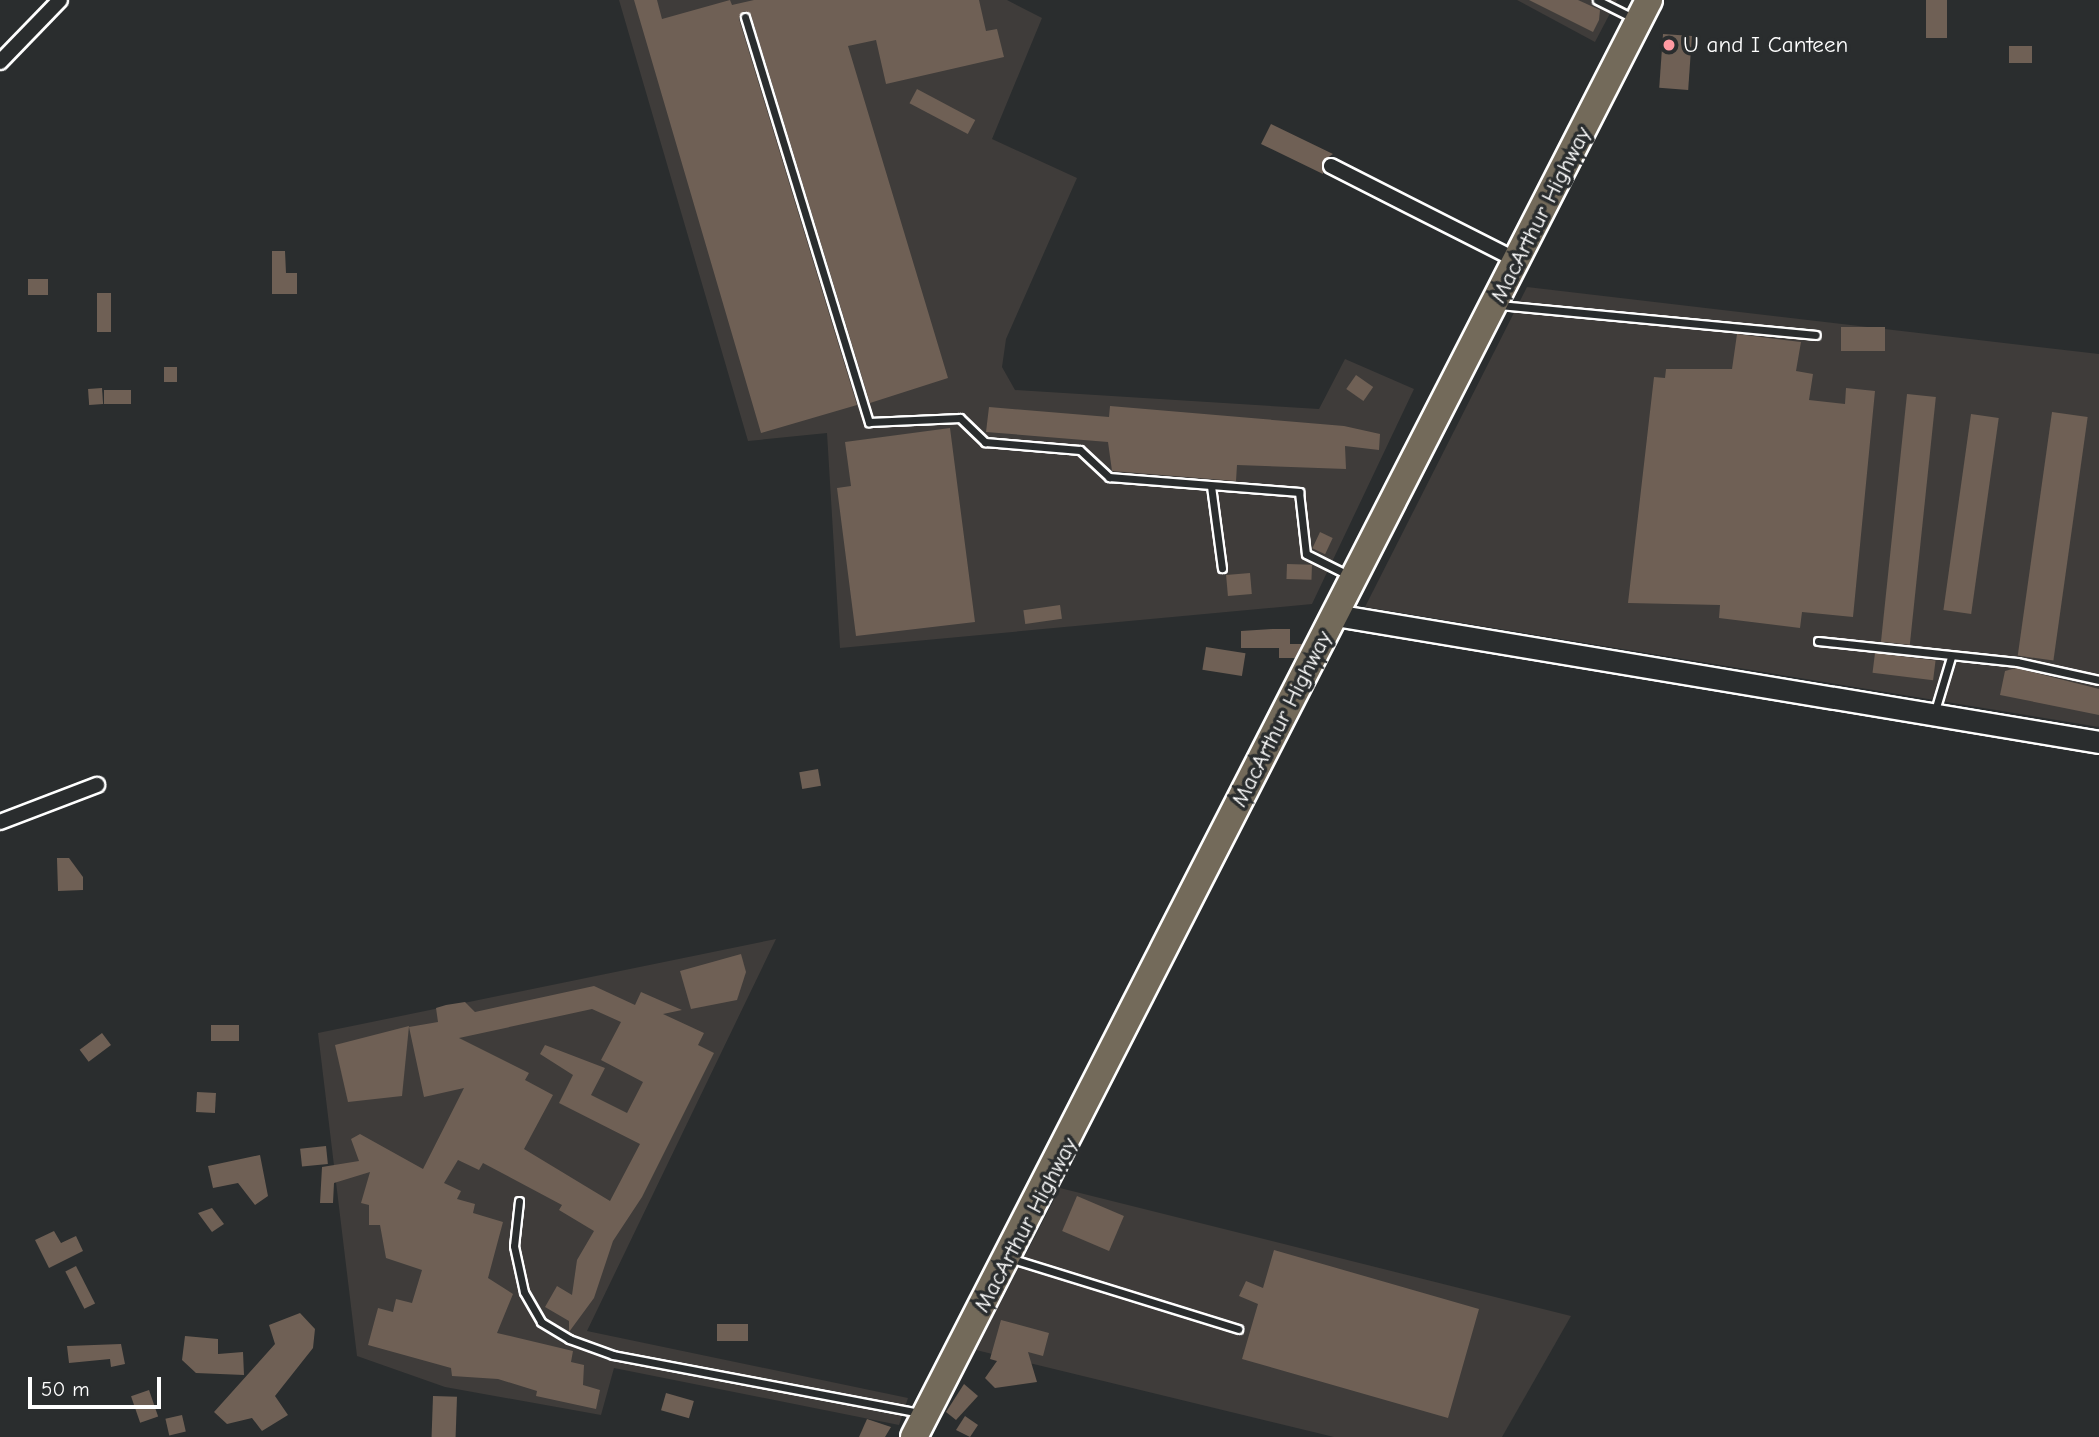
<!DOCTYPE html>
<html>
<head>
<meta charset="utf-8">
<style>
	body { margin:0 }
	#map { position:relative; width:2099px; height:1437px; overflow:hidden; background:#2a2d2e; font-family:"Comic Neue",sans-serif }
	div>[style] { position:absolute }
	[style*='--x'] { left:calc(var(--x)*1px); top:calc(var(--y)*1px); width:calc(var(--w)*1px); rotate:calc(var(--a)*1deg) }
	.built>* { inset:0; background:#3f3c3a }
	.building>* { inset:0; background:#6f6055; transform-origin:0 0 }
	.roads { filter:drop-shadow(2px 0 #fff) drop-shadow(-2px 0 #fff) drop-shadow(0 2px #fff) drop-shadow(0 -2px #fff) }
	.lane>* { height:7px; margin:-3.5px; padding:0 3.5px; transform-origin:3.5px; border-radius:3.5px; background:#2a2d2e }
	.street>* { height:14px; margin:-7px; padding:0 7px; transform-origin:7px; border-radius:7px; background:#2a2d2e }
	.secondary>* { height:21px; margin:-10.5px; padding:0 10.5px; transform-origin:10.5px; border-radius:10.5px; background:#2a2d2e }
	.highway>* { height:26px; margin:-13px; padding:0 13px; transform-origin:13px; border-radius:13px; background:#736a5a }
	.dots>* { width:19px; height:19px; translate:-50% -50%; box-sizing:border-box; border:4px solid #2a2d2e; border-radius:50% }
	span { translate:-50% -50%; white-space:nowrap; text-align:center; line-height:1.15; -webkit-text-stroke:7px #2a2d2e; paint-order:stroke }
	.poi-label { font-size:23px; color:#fff }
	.left { translate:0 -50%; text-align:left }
	.street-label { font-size:23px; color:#fff }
	.scale { position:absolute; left:28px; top:1377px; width:133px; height:32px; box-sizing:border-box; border:4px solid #fff; border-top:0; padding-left:9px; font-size:21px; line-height:24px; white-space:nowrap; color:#fff; -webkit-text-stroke:5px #2a2d2e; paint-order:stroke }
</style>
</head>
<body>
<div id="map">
	<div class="built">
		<div style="clip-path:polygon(619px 0,1007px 0,1042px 18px,992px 139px,1077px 178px,1006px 339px,1002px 367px,1015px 390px,1319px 409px,1345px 359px,1414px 389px,1312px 604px,840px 648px,827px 433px,748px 441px)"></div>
		<div style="clip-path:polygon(1517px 0,1617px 0,1595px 42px)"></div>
		<div style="clip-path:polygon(1527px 287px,2099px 354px,2099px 727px,1365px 607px)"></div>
		<div style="clip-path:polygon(776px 939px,587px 1331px,908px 1398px,899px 1425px,614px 1368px,601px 1415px,445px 1387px,357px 1356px,318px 1033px)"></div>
		<div style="clip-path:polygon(1060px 1188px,1571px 1316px,1502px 1437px,1334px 1437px,976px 1350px)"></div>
	</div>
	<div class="building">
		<div style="clip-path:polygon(634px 0,657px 0,662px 19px,730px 0,732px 5px,754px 0,979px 0,986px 31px,997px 29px,1004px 57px,886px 84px,876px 40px,848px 46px,948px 378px,870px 403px,751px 15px,744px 11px,739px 19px,857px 405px,761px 433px)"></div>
		<div style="clip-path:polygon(1529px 0,1578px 0,1600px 10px,1599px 20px,1593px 32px)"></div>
		<div style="left:1926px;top:0;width:21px;height:38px"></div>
		<div style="left:1663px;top:34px;width:29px;height:54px;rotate:4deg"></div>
		<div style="left:2009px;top:46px;width:23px;height:17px"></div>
		<div style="left:917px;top:89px;width:66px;height:16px;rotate:28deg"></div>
		<div style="clip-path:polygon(1271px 124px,1333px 154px,1323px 161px,1323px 174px,1261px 144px)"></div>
		<div style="clip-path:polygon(272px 251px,285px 251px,286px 273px,297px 273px,297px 294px,272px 294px)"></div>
		<div style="left:28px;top:279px;width:20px;height:16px"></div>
		<div style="left:97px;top:293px;width:14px;height:39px"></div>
		<div style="left:1841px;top:327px;width:44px;height:24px"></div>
		<div style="clip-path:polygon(1737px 334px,1801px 342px,1796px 371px,1813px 374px,1809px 400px,1845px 404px,1846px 388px,1875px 391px,1853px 617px,1802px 612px,1800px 628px,1719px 618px,1720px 605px,1628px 603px,1654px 377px,1665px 378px,1666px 369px,1732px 369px)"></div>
		<div style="left:164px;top:367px;width:13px;height:15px"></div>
		<div style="left:1356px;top:375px;width:21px;height:17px;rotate:35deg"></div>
		<div style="left:102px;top:388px;width:16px;height:14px;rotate:86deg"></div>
		<div style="left:131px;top:390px;width:14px;height:27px;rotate:90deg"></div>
		<div style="left:1907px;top:394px;width:29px;height:249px;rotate:6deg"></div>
		<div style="clip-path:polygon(1110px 406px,1344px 426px,1380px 434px,1379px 450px,1345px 446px,1346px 469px,1237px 465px,1236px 481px,1112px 471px,1108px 442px,986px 432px,989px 407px,1109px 417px)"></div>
		<div style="left:2052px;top:412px;width:36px;height:246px;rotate:8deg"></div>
		<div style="left:1971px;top:414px;width:28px;height:198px;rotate:8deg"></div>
		<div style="clip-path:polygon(950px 428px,975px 622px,856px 636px,837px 488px,851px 486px,845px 442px)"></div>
		<div style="left:1320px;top:532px;width:14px;height:18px;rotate:25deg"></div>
		<div style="left:1287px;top:564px;width:25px;height:15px;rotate:2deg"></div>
		<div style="left:1250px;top:573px;width:21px;height:24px;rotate:85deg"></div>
		<div style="left:1060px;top:605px;width:14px;height:37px;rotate:82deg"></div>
		<div style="clip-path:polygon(1272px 629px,1290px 629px,1290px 644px,1302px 644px,1295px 658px,1279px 658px,1279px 648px,1241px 648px,1241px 631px)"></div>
		<div style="left:1206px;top:647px;width:40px;height:23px;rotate:9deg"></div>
		<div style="left:1875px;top:653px;width:61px;height:20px;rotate:7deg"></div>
		<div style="clip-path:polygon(2016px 668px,2099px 689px,2099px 715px,2000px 695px,2005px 671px)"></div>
		<div style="left:818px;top:769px;width:17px;height:19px;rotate:80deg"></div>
		<div style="clip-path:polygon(57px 858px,69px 858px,83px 877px,83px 890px,58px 891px)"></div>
		<div style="clip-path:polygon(741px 954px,746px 972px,737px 1000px,691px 1009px,680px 971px)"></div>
		<div style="clip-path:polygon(evenodd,594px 986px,635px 1005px,641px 992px,682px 1010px,663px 1014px,704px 1033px,698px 1045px,714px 1053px,642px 1197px,613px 1241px,594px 1298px,569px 1332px,569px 1321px,545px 1307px,557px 1286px,572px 1295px,577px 1260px,594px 1231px,559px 1210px,562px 1205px,483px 1163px,479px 1170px,458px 1160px,444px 1183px,461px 1191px,457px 1199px,475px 1204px,473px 1213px,503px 1222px,488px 1278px,513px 1294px,497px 1333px,573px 1351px,571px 1362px,584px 1365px,583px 1385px,600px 1390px,596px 1409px,536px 1396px,537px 1391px,498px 1379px,452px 1376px,451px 1368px,368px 1345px,378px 1308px,393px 1312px,396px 1299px,412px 1303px,422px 1270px,386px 1258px,380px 1225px,369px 1225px,369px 1205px,361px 1203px,370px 1172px,334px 1183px,333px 1203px,320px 1203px,322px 1167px,359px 1161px,351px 1139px,360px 1134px,423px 1169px,464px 1088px,424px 1097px,409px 1027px,438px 1022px,436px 1008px,446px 1005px,465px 1002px,475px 1012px,594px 986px,592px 1009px,621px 1022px,601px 1060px,643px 1082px,627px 1113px,591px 1095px,605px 1068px,545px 1045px,540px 1054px,573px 1075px,559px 1103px,640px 1144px,610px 1201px,524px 1149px,553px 1095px,525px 1080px,529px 1073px,459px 1038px,592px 1009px)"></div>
		<div style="left:211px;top:1025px;width:28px;height:16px"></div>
		<div style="clip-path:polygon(409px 1026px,402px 1096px,348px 1102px,335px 1045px)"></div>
		<div style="left:102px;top:1033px;width:15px;height:28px;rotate:53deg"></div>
		<div style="left:197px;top:1092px;width:19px;height:20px;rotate:3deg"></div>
		<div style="left:326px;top:1146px;width:18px;height:26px;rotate:84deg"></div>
		<div style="clip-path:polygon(260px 1155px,268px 1196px,255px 1205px,238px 1183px,213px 1188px,208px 1166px)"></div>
		<div style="left:1077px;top:1196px;width:51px;height:38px;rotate:23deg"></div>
		<div style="clip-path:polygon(212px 1208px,224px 1224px,212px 1232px,198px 1213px)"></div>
		<div style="clip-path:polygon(54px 1231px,61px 1243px,76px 1236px,83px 1251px,49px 1268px,35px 1240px)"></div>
		<div style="clip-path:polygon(1274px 1250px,1479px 1309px,1448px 1418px,1242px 1359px,1258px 1304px,1239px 1296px,1246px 1281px,1263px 1288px)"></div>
		<div style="left:76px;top:1266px;width:42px;height:12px;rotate:63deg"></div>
		<div style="clip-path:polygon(300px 1313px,315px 1329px,313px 1348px,275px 1396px,288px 1415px,262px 1431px,252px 1418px,227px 1424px,214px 1412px,275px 1344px,269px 1325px)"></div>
		<div style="clip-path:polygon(1001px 1320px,1049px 1333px,1043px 1356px,1028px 1352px,1037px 1382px,995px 1388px,985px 1378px,997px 1361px,990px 1359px)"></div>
		<div style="left:748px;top:1324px;width:17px;height:31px;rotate:90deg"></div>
		<div style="clip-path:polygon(185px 1336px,218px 1339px,218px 1354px,243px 1352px,244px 1375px,196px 1373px,182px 1360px)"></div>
		<div style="clip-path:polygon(121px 1344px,125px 1364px,111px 1367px,110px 1359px,69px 1363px,67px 1346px)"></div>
		<div style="clip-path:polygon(964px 1384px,978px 1396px,956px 1420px,946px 1412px)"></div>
		<div style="left:149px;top:1390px;width:28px;height:19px;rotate:71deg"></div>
		<div style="left:666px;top:1393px;width:29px;height:18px;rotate:16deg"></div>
		<div style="left:433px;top:1396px;width:24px;height:41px;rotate:2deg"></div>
		<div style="left:182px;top:1415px;width:17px;height:17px;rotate:77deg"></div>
		<div style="clip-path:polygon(965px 1416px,978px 1425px,970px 1437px,956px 1430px)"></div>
		<div style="clip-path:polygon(867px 1419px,891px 1427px,885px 1437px,859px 1437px)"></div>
	</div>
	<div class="roads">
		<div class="lane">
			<div style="--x:1597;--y:0;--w:42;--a:26.6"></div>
			<div style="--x:745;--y:17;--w:424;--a:73"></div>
			<div style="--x:869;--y:422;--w:91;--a:-2.5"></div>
			<div style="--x:960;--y:418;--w:35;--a:44"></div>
			<div style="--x:985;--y:442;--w:95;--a:4.8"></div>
			<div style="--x:1080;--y:450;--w:40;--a:43"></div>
			<div style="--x:1109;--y:477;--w:191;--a:4.5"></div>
			<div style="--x:1299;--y:492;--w:62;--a:83.6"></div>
			<div style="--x:1306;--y:554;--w:49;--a:26.6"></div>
			<div style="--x:1500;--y:305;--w:317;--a:5.4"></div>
			<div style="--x:1211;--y:486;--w:83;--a:82.4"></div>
			<div style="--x:1818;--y:641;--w:200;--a:6"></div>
			<div style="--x:2017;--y:662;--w:84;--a:12.4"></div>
			<div style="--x:1934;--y:714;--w:59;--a:-73.4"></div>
			<div style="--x:519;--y:1201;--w:45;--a:96.3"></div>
			<div style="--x:514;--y:1246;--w:47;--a:77.7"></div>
			<div style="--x:524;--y:1292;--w:34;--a:60"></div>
			<div style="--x:541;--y:1322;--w:33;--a:31"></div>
			<div style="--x:569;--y:1339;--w:47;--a:20"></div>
			<div style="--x:613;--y:1355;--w:311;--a:10.7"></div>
			<div style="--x:1009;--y:1258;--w:240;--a:17.2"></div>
		</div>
		<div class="street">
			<div style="--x:0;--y:62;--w:86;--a:-45.9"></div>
			<div style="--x:1331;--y:166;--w:210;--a:26.9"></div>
			<div style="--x:0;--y:822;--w:104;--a:-20.9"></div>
		</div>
		<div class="secondary">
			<div style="--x:1335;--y:615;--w:774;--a:9.44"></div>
		</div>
		<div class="highway">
			<div style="--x:914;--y:1437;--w:1614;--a:-62.91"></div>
		</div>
	</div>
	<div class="dots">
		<div style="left:1669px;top:45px;background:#ff9aa2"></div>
	</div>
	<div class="poi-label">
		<span class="left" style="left:1683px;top:45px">U and I Canteen</span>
	</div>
	<div class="street-label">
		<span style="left:1541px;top:215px;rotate:-63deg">MacArthur Highway</span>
		<span style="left:1282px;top:719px;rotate:-63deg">MacArthur Highway</span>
		<span style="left:1026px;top:1225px;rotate:-62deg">MacArthur Highway</span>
	</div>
	<div class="scale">50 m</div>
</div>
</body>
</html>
